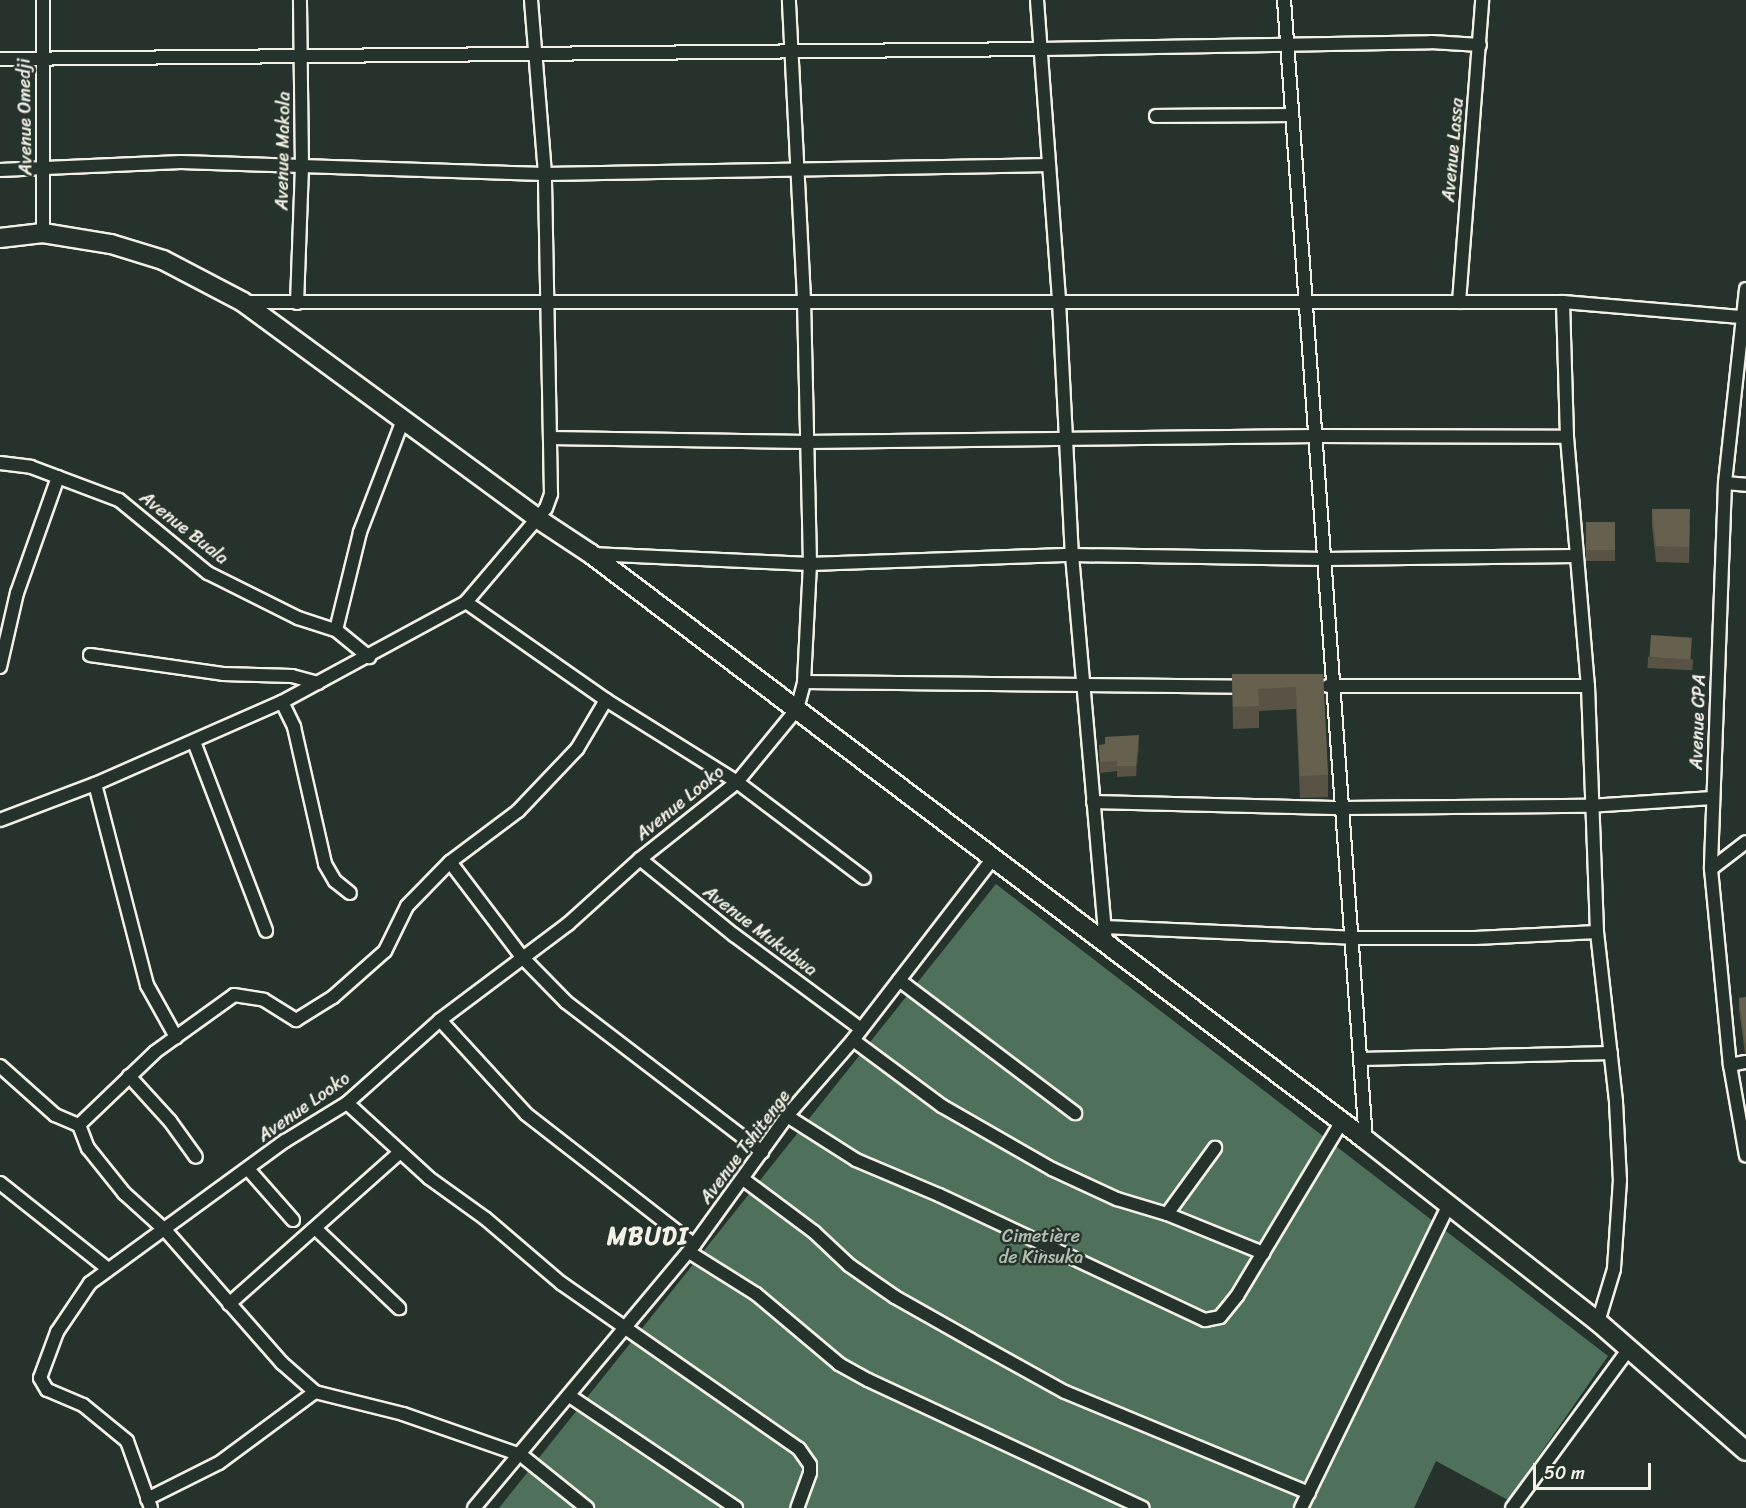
<!DOCTYPE html>
<html>
<head>
<meta charset="utf-8">
<style>
	body { margin:0 }
	#map { position:relative; width:1746px; height:1508px; overflow:hidden; background:#26332d; font-family:Sriracha,sans-serif }
	div>[style] { position:absolute }
	[style*='--x'] { left:calc(var(--x)*1px); top:calc(var(--y)*1px); width:calc(var(--w)*1px); rotate:calc(var(--a)*1deg) }
	.green>* { inset:0; background:#4f715c }
	.roads { filter:drop-shadow(2px 0 #f4f1e8) drop-shadow(-2px 0 #f4f1e8) drop-shadow(0 2px #f4f1e8) drop-shadow(0 -2px #f4f1e8) }
	.street>* { height:12px; margin:-6px; padding:0 6px; transform-origin:6px; border-radius:6px; background:#26332d }
	.secondary>* { height:18px; margin:-9px; padding:0 9px; transform-origin:9px; border-radius:9px; background:#26332d }
	.wall>* { inset:0; background:#585344; transform-origin:0 0 }
	.shaded-wall>* { inset:0; background:#474337 }
	.building>* { inset:0; background:#66604f; transform-origin:0 0 }
	span { translate:-50% -50%; white-space:nowrap; text-align:center; line-height:1.15; -webkit-text-stroke:5px #26332d; paint-order:stroke }
	.street-label { font-size:18px; color:#f4f1e8 }
	.park-label { font-size:18px; color:#b2beb0 }
	.district-label { font-size:24px; color:#f4f1e8; font-weight:700; letter-spacing:1.5px }
	.scale { position:absolute; left:1533px; top:1463px; width:118px; height:27px; box-sizing:border-box; border:3px solid #f4f1e8; border-top:0; padding-left:8px; font-size:18px; line-height:21px; white-space:nowrap; color:#f4f1e8; -webkit-text-stroke:4px #26332d; paint-order:stroke }
</style>
</head>
<body>
<div id="map">
	<div class="green">
		<div style="clip-path:polygon(996px 884px,1608px 1356px,1508px 1500px,1436px 1461px,1414px 1508px,499px 1508px)"></div>
	</div>
	<div class="roads">
		<div class="street">
			<div style="--x:1037;--y:0;--w:302;--a:85.8"></div>
			<div style="--x:1059;--y:301;--w:254;--a:87.1"></div>
			<div style="--x:1072;--y:555;--w:390;--a:85"></div>
			<div style="--x:1284;--y:0;--w:1143;--a:85.89"></div>
			<div style="--x:0;--y:59;--w:1041;--a:-0.55"></div>
			<div style="--x:1041;--y:49;--w:390;--a:-1"></div>
			<div style="--x:1431;--y:42;--w:49;--a:3.5"></div>
			<div style="--x:1156;--y:116;--w:134;--a:-0.4"></div>
			<div style="--x:0;--y:170;--w:181;--a:-2.5"></div>
			<div style="--x:181;--y:162;--w:364;--a:1.9"></div>
			<div style="--x:545;--y:174;--w:504;--a:-1.02"></div>
			<div style="--x:43;--y:233;--w:233;--a:-90"></div>
			<div style="--x:1746;--y:289;--w:195;--a:96.2"></div>
			<div style="--x:1725;--y:483;--w:386;--a:92.1"></div>
			<div style="--x:1711;--y:869;--w:197;--a:84.5"></div>
			<div style="--x:1730;--y:1065;--w:92;--a:80"></div>
			<div style="--x:244;--y:302;--w:1319;--a:0"></div>
			<div style="--x:1563;--y:302;--w:181;--a:4.8"></div>
			<div style="--x:1459;--y:302;--w:303;--a:-85.6"></div>
			<div style="--x:1563;--y:302;--w:135;--a:88.3"></div>
			<div style="--x:1567;--y:437;--w:250;--a:85.2"></div>
			<div style="--x:1588;--y:686;--w:246;--a:87.9"></div>
			<div style="--x:1597;--y:932;--w:171;--a:83.6"></div>
			<div style="--x:1616;--y:1102;--w:78;--a:87.1"></div>
			<div style="--x:1620;--y:1180;--w:89;--a:93.9"></div>
			<div style="--x:1614;--y:1269;--w:55;--a:106.8"></div>
			<div style="--x:297;--y:303;--w:136;--a:-87.9"></div>
			<div style="--x:302;--y:167;--w:167;--a:-90.7"></div>
			<div style="--x:550;--y:438;--w:256;--a:0.9"></div>
			<div style="--x:806;--y:442;--w:511;--a:-0.67"></div>
			<div style="--x:1317;--y:436;--w:250;--a:0.2"></div>
			<div style="--x:0;--y:463;--w:31;--a:7"></div>
			<div style="--x:31;--y:467;--w:94;--a:20.6"></div>
			<div style="--x:119;--y:500;--w:115;--a:39.4"></div>
			<div style="--x:208;--y:573;--w:101;--a:26.6"></div>
			<div style="--x:298;--y:618;--w:40;--a:18"></div>
			<div style="--x:336;--y:630;--w:43;--a:39.3"></div>
			<div style="--x:1725;--y:483;--w:21;--a:5"></div>
			<div style="--x:591;--y:554;--w:219;--a:2.6"></div>
			<div style="--x:810;--y:564;--w:262;--a:-2"></div>
			<div style="--x:1072;--y:555;--w:253;--a:0.9"></div>
			<div style="--x:1325;--y:559;--w:251;--a:-0.7"></div>
			<div style="--x:466;--y:602;--w:171;--a:35"></div>
			<div style="--x:606;--y:700;--w:155;--a:32"></div>
			<div style="--x:737;--y:782;--w:159;--a:37.1"></div>
			<div style="--x:336;--y:630;--w:101;--a:-76.2"></div>
			<div style="--x:360;--y:532;--w:120;--a:-69"></div>
			<div style="--x:90;--y:655;--w:134;--a:8.1"></div>
			<div style="--x:223;--y:674;--w:69;--a:1.7"></div>
			<div style="--x:292;--y:676;--w:27;--a:15"></div>
			<div style="--x:0;--y:667;--w:76;--a:-77.1"></div>
			<div style="--x:17;--y:593;--w:123;--a:-70.5"></div>
			<div style="--x:804;--y:682;--w:443;--a:0.6"></div>
			<div style="--x:1328;--y:686;--w:260;--a:0"></div>
			<div style="--x:282;--y:702;--w:28;--a:64"></div>
			<div style="--x:294;--y:727;--w:140;--a:77.2"></div>
			<div style="--x:325;--y:864;--w:20;--a:60"></div>
			<div style="--x:335;--y:881;--w:19;--a:39"></div>
			<div style="--x:194;--y:742;--w:202;--a:69.1"></div>
			<div style="--x:95;--y:784;--w:208;--a:75.5"></div>
			<div style="--x:147;--y:985;--w:60;--a:60.9"></div>
			<div style="--x:1093;--y:802;--w:251;--a:1.4"></div>
			<div style="--x:1344;--y:808;--w:246;--a:-0.5"></div>
			<div style="--x:1590;--y:806;--w:123;--a:-3.7"></div>
			<div style="--x:0;--y:820;--w:102;--a:-20.8"></div>
			<div style="--x:95;--y:784;--w:204;--a:-23.7"></div>
			<div style="--x:282;--y:702;--w:209;--a:-28.5"></div>
			<div style="--x:466;--y:602;--w:123;--a:-49.6"></div>
			<div style="--x:546;--y:508;--w:15;--a:-70"></div>
			<div style="--x:551;--y:494;--w:320;--a:-91.1"></div>
			<div style="--x:545;--y:174;--w:175;--a:-94.6"></div>
			<div style="--x:640;--y:859;--w:121;--a:39"></div>
			<div style="--x:734;--y:935;--w:158;--a:36.5"></div>
			<div style="--x:450;--y:862;--w:119;--a:52.8"></div>
			<div style="--x:522;--y:957;--w:63;--a:45.6"></div>
			<div style="--x:566;--y:1002;--w:247;--a:37.4"></div>
			<div style="--x:1711;--y:869;--w:44;--a:-37.6"></div>
			<div style="--x:1104;--y:927;--w:249;--a:2.5"></div>
			<div style="--x:1353;--y:938;--w:122;--a:0"></div>
			<div style="--x:1475;--y:938;--w:122;--a:-2.8"></div>
			<div style="--x:899;--y:980;--w:221;--a:37.1"></div>
			<div style="--x:440;--y:1020;--w:127;--a:47.5"></div>
			<div style="--x:526;--y:1114;--w:213;--a:37.9"></div>
			<div style="--x:853;--y:1040;--w:111;--a:36.6"></div>
			<div style="--x:942;--y:1106;--w:127;--a:29.8"></div>
			<div style="--x:1052;--y:1169;--w:72;--a:24.8"></div>
			<div style="--x:1117;--y:1199;--w:52;--a:16.7"></div>
			<div style="--x:1167;--y:1214;--w:104;--a:22.1"></div>
			<div style="--x:1361;--y:1059;--w:250;--a:-1.4"></div>
			<div style="--x:1730;--y:1065;--w:16;--a:-11"></div>
			<div style="--x:0;--y:1066;--w:74;--a:41.7"></div>
			<div style="--x:55;--y:1115;--w:26;--a:23"></div>
			<div style="--x:129;--y:1076;--w:61;--a:47.7"></div>
			<div style="--x:170;--y:1121;--w:44;--a:54.2"></div>
			<div style="--x:347;--y:1103;--w:111;--a:42.4"></div>
			<div style="--x:429;--y:1178;--w:70;--a:35.7"></div>
			<div style="--x:486;--y:1219;--w:99;--a:40.5"></div>
			<div style="--x:561;--y:1283;--w:290;--a:34.9"></div>
			<div style="--x:799;--y:1449;--w:19;--a:55"></div>
			<div style="--x:810;--y:1465;--w:8;--a:90"></div>
			<div style="--x:810;--y:1473;--w:37;--a:110"></div>
			<div style="--x:787;--y:1116;--w:82;--a:32.5"></div>
			<div style="--x:856;--y:1160;--w:90;--a:22.9"></div>
			<div style="--x:939;--y:1195;--w:294;--a:25.2"></div>
			<div style="--x:1205;--y:1320;--w:15;--a:-11"></div>
			<div style="--x:1220;--y:1317;--w:27;--a:-51"></div>
			<div style="--x:1237;--y:1296;--w:204;--a:-59"></div>
			<div style="--x:79;--y:1125;--w:105;--a:-43.8"></div>
			<div style="--x:155;--y:1052;--w:97;--a:-35.8"></div>
			<div style="--x:234;--y:995;--w:30;--a:9"></div>
			<div style="--x:264;--y:1000;--w:38;--a:32"></div>
			<div style="--x:296;--y:1020;--w:44;--a:-31.9"></div>
			<div style="--x:333;--y:997;--w:69;--a:-41.5"></div>
			<div style="--x:385;--y:951;--w:50;--a:-63.9"></div>
			<div style="--x:407;--y:906;--w:62;--a:-45.7"></div>
			<div style="--x:450;--y:862;--w:85;--a:-36.9"></div>
			<div style="--x:518;--y:811;--w:86;--a:-46.4"></div>
			<div style="--x:577;--y:749;--w:57;--a:-59.4"></div>
			<div style="--x:79;--y:1125;--w:25;--a:69"></div>
			<div style="--x:88;--y:1148;--w:58;--a:51.3"></div>
			<div style="--x:124;--y:1193;--w:57;--a:42.1"></div>
			<div style="--x:166;--y:1231;--w:176;--a:48.7"></div>
			<div style="--x:282;--y:1363;--w:44;--a:41.3"></div>
			<div style="--x:315;--y:1392;--w:91;--a:14"></div>
			<div style="--x:403;--y:1414;--w:125;--a:19.2"></div>
			<div style="--x:521;--y:1455;--w:85;--a:38.8"></div>
			<div style="--x:248;--y:1169;--w:68;--a:48.6"></div>
			<div style="--x:743;--y:1179;--w:89;--a:36.7"></div>
			<div style="--x:814;--y:1232;--w:48;--a:43.3"></div>
			<div style="--x:849;--y:1265;--w:56;--a:34.8"></div>
			<div style="--x:895;--y:1297;--w:87;--a:29.5"></div>
			<div style="--x:971;--y:1340;--w:107;--a:29"></div>
			<div style="--x:1065;--y:1392;--w:264;--a:22.5"></div>
			<div style="--x:0;--y:1183;--w:138;--a:38.5"></div>
			<div style="--x:1167;--y:1214;--w:82;--a:-54"></div>
			<div style="--x:316;--y:1229;--w:115;--a:43.6"></div>
			<div style="--x:689;--y:1252;--w:79;--a:32.1"></div>
			<div style="--x:756;--y:1294;--w:109;--a:40.1"></div>
			<div style="--x:839;--y:1364;--w:33;--a:29"></div>
			<div style="--x:868;--y:1380;--w:303;--a:25"></div>
			<div style="--x:229;--y:1304;--w:227;--a:-41.6"></div>
			<div style="--x:571;--y:1397;--w:199;--a:33.9"></div>
			<div style="--x:147;--y:1499;--w:80;--a:-26.6"></div>
			<div style="--x:219;--y:1463;--w:119;--a:-36.5"></div>
			<div style="--x:151;--y:1508;--w:71;--a:-109.7"></div>
			<div style="--x:127;--y:1441;--w:57;--a:-140.7"></div>
			<div style="--x:83;--y:1405;--w:39;--a:-157"></div>
			<div style="--x:47;--y:1390;--w:14;--a:-120"></div>
			<div style="--x:40;--y:1378;--w:49;--a:-69.7"></div>
			<div style="--x:57;--y:1332;--w:59;--a:-56"></div>
			<div style="--x:90;--y:1283;--w:241;--a:-36.1"></div>
			<div style="--x:285;--y:1141;--w:73;--a:-31.5"></div>
			<div style="--x:347;--y:1103;--w:125;--a:-41.7"></div>
			<div style="--x:440;--y:1020;--w:160;--a:-36.9"></div>
			<div style="--x:568;--y:924;--w:97;--a:-42.1"></div>
			<div style="--x:640;--y:859;--w:124;--a:-38.4"></div>
			<div style="--x:737;--y:782;--w:94;--a:-50.6"></div>
			<div style="--x:797;--y:709;--w:28;--a:-75"></div>
			<div style="--x:804;--y:682;--w:118;--a:-87.1"></div>
			<div style="--x:810;--y:564;--w:265;--a:-91.3"></div>
			<div style="--x:804;--y:299;--w:299;--a:-92.9"></div>
			<div style="--x:474;--y:1508;--w:343;--a:-50.1"></div>
			<div style="--x:694;--y:1245;--w:159;--a:-54.2"></div>
			<div style="--x:787;--y:1116;--w:101;--a:-49"></div>
			<div style="--x:853;--y:1040;--w:230;--a:-52.4"></div>
			<div style="--x:1301;--y:1508;--w:337;--a:-64"></div>
			<div style="--x:1512;--y:1508;--w:197;--a:-53.7"></div>
		</div>
		<div class="secondary">
			<div style="--x:0;--y:238;--w:43;--a:-6.6"></div>
			<div style="--x:43;--y:233;--w:69;--a:9.2"></div>
			<div style="--x:111;--y:244;--w:54;--a:17.1"></div>
			<div style="--x:163;--y:260;--w:90;--a:27.7"></div>
			<div style="--x:243;--y:302;--w:366;--a:36.3"></div>
			<div style="--x:538;--y:519;--w:64;--a:33.4"></div>
			<div style="--x:591;--y:554;--w:972;--a:37.09"></div>
			<div style="--x:1366;--y:1140;--w:295;--a:38.1"></div>
			<div style="--x:1598;--y:1322;--w:196;--a:41.1"></div>
		</div>
	</div>
	<div class="wall">
		<div style="clip-path:polygon(1652px 509px,1690px 525px,1689px 563px,1656px 562px,1652px 525px)"></div>
		<div style="left:1586px;top:522px;width:29px;height:39px"></div>
		<div style="left:1648px;top:657px;width:45px;height:11px;rotate:3deg"></div>
		<div style="clip-path:polygon(1232px 674px,1323px 674px,1328px 775px,1328px 797px,1300px 798px,1296px 709px,1259px 711px,1259px 728px,1233px 729px)"></div>
		<div style="clip-path:polygon(1099px 745px,1139px 746px,1136px 776px,1117px 777px,1117px 771px,1100px 773px)"></div>
		<div style="clip-path:polygon(1746px 997px,1746px 1054px,1745px 1054px,1739px 1009px,1739px 998px)"></div>
	</div>
	<div class="shaded-wall">
		<div style="clip-path:polygon(1139px 735px,1139px 746px,1136px 776px,1136px 766px)"></div>
	</div>
	<div class="building">
		<div style="clip-path:polygon(1652px 509px,1690px 509px,1689px 547px,1656px 546px)"></div>
		<div style="left:1586px;top:522px;width:29px;height:28px"></div>
		<div style="left:1651px;top:635px;width:41px;height:22px;rotate:4deg"></div>
		<div style="clip-path:polygon(1232px 674px,1323px 674px,1328px 775px,1300px 776px,1296px 687px,1258px 689px,1259px 706px,1233px 707px)"></div>
		<div style="clip-path:polygon(1139px 735px,1136px 766px,1117px 766px,1117px 761px,1100px 762px,1099px 745px,1105px 744px,1105px 737px)"></div>
		<div style="clip-path:polygon(1746px 997px,1746px 1043px,1745px 1043px,1739px 998px)"></div>
	</div>
	<div class="street-label">
		<span style="left:25px;top:117px;rotate:-91deg">Avenue Omedji</span>
		<span style="left:1453px;top:150px;rotate:-85deg">Avenue Lassa</span>
		<span style="left:283px;top:151px;rotate:-89deg">Avenue Makola</span>
		<span style="left:184px;top:528px;rotate:38deg">Avenue Buala</span>
		<span style="left:1698px;top:722px;rotate:-88deg">Avenue CPA</span>
		<span style="left:680px;top:803px;rotate:-39deg">Avenue Looko</span>
		<span style="left:760px;top:931px;rotate:37deg">Avenue Mukubwa</span>
		<span style="left:304px;top:1107px;rotate:-35deg">Avenue Looko</span>
		<span style="left:745px;top:1147px;rotate:-53deg">Avenue Tshitenge</span>
	</div>
	<div class="park-label">
		<span style="left:1041px;top:1247px">Cimetière<br>de Kinsuka</span>
	</div>
	<div class="district-label">
		<span style="left:648px;top:1237px">MBUDI</span>
	</div>
	<div class="scale">50 m</div>
</div>
</body>
</html>
